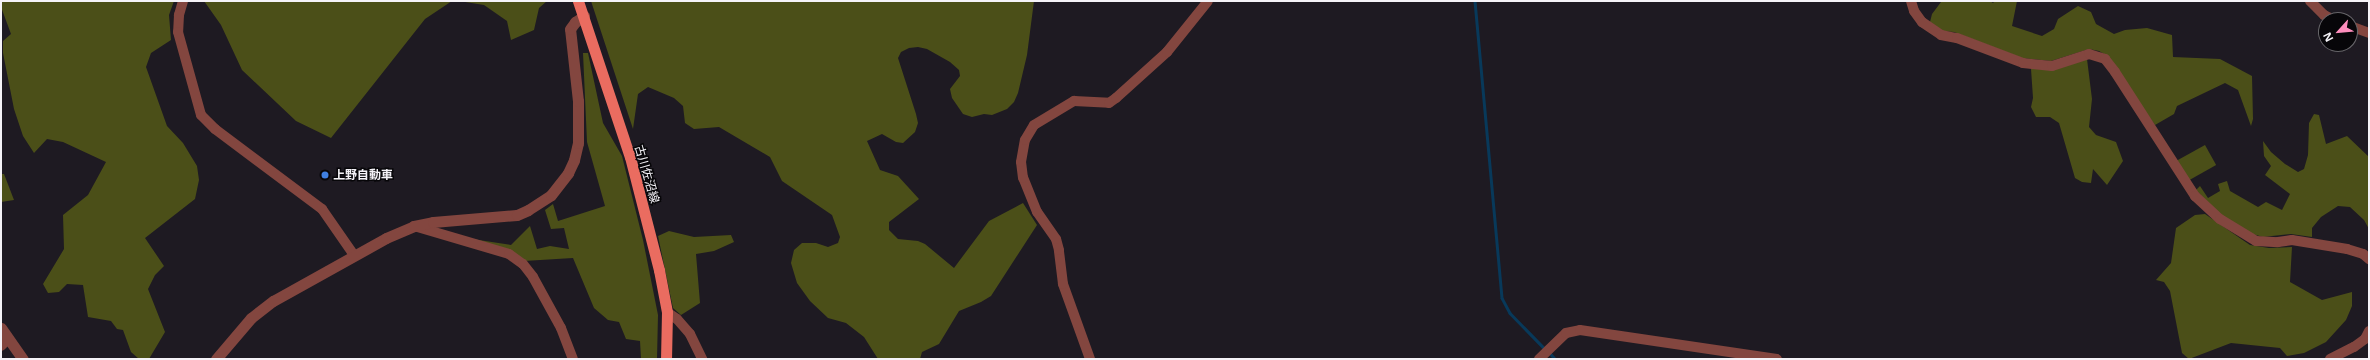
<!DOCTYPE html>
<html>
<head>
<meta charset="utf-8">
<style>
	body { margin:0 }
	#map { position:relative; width:2370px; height:360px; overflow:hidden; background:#1e1a22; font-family:"Open Sans","Noto Sans JP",sans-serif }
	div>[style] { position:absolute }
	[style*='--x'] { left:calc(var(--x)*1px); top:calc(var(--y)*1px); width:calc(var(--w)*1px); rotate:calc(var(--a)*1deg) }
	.forest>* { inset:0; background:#4b4f18; transform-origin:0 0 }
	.stream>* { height:2.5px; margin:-1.25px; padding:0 1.25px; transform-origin:1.25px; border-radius:1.25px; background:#08395a }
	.minor>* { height:10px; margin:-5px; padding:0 5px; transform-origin:5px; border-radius:5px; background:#83463f }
	.tertiary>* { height:11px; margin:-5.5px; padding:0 5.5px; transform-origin:5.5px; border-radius:5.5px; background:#83463f }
	.primary>* { height:11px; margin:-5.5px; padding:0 5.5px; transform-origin:5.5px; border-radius:5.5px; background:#ea6c60 }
	.dots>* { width:11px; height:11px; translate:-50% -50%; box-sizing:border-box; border:2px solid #070609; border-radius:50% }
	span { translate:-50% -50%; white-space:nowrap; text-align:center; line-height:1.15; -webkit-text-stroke:3px #070609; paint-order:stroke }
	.street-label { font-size:12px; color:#f5f3f8 }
	.poi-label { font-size:12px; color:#f5f3f8; font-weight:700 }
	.left { translate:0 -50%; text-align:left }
	.frame { position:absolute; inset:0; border:2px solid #f5f3f8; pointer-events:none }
	.north { position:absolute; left:2318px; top:12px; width:40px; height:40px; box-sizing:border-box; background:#070609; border:1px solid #666569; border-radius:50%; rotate:243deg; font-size:11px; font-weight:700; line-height:16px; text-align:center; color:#f5f3f8 }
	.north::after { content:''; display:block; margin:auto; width:14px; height:18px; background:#fe8ebd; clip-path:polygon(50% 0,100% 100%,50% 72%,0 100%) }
</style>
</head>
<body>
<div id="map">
	<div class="forest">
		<div style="clip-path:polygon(1px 1px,174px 1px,169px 15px,171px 40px,151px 53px,146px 67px,167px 126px,183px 143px,197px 166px,199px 180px,195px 199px,145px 238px,164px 266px,155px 275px,148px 289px,165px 332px,149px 359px,139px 359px,131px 352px,123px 330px,117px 329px,111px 321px,88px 317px,83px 285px,67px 284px,59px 292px,48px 293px,43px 284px,64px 249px,63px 215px,88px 195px,106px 162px,63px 142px,47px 139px,34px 153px,23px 136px,14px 109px,3px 53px,3px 41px,11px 34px,1px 7px)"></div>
		<div style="clip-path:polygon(204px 1px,452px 1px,425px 19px,331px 138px,296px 121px,242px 70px,221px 25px)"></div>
		<div style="clip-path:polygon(459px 1px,547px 1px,539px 8px,534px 30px,511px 40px,507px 21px,484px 5px)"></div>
		<div style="clip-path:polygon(591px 1px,1034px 1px,1027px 55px,1018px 93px,1014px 102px,1007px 109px,992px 115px,984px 114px,972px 117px,963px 114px,952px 98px,950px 89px,960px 76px,959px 70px,950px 62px,927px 49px,918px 47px,909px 48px,901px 52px,898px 58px,916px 114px,918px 123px,915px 132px,903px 143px,896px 142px,882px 134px,867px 141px,880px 170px,898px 176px,919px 199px,889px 222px,889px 230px,898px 239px,918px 241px,925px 244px,954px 268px,989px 221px,1023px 203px,1037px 225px,991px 296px,981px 302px,959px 311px,939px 344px,922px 352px,920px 359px,878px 359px,864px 337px,846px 323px,828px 318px,810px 301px,797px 283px,791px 263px,794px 250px,802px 243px,816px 243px,828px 247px,838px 243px,840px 237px,832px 215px,782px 181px,770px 157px,719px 127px,694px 129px,685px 123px,683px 106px,674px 98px,648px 87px,638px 94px,633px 129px)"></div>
		<div style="clip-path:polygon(1990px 1px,1993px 3px,1995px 1px,2017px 1px,2012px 26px,2042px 36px,2054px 29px,2058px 19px,2078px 6px,2091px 12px,2096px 24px,2114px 34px,2125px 30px,2147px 28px,2172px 35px,2173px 57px,2220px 59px,2252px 76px,2253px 119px,2251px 126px,2238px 90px,2225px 83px,2177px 106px,2174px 114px,2155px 125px,2106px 55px,2099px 51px,2089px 49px,2051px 61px,2022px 58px,1954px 32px,1943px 31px,1930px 22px,1932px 14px,1941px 2px)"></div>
		<div style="clip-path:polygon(583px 53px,588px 53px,603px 123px,622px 156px,643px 240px,658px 315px,657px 359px,641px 359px,640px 341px,626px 339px,619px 322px,608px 320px,594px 308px,573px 258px,524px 261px,472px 239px,511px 245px,530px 226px,537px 249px,550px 246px,569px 249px,564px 228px,551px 229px,545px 210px,553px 204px,558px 221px,605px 206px,587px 142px)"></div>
		<div style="clip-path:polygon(2087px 59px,2092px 99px,2089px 127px,2096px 135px,2116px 142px,2123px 161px,2107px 185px,2093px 169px,2091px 183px,2082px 182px,2075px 178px,2059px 123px,2050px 117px,2036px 117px,2031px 107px,2033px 98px,2031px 69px)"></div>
		<div style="clip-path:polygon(2314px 114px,2319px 115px,2326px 144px,2347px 136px,2369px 157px,2369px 229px,2364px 220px,2350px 207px,2338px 206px,2321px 217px,2312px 228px,2312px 237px,2291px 234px,2263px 237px,2249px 233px,2221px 215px,2196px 190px,2200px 186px,2208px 198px,2220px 191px,2218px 184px,2227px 181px,2230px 191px,2258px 207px,2266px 202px,2282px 210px,2290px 194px,2265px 175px,2271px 166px,2264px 156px,2263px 141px,2271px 152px,2285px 164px,2298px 172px,2304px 169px,2308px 155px,2309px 123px)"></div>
		<div style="left:2205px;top:145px;width:23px;height:32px;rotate:61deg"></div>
		<div style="clip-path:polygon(1px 174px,4px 174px,14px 200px,1px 202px)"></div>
		<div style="clip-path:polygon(2205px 214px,2250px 245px,2269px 248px,2292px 247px,2290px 282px,2322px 300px,2352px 292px,2352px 306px,2346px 320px,2326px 342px,2304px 353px,2287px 356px,2280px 348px,2231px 343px,2189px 359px,2182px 353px,2170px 291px,2164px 282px,2156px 280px,2171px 263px,2176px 228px,2195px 215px)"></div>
		<div style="clip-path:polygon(669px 231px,694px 237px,731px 235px,734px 242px,714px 251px,696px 254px,700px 303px,681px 315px,673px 308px,658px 236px)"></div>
	</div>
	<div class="stream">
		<div style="--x:1475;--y:1;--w:298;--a:84.8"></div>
		<div style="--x:1502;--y:298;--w:17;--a:62"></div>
		<div style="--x:1510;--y:313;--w:50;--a:45.8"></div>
		<div style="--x:1549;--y:352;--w:9;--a:49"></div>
	</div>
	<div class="minor">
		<div style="--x:183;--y:1;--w:15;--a:106"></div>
		<div style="--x:179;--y:15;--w:17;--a:93"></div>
		<div style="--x:178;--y:32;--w:86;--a:74.5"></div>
		<div style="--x:201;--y:115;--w:20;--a:45"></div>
		<div style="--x:215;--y:129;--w:134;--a:36.8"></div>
		<div style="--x:322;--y:209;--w:56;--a:55.2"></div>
		<div style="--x:1911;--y:1;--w:10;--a:73"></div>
		<div style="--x:1914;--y:11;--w:14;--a:54"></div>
		<div style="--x:1922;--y:22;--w:23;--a:34"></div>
		<div style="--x:1941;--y:35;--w:16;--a:11"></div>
		<div style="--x:1957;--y:38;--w:71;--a:20.7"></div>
		<div style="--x:2023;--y:63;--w:29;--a:6"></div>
		<div style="--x:2052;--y:66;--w:39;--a:-18"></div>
		<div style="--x:2089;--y:54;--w:17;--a:17"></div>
		<div style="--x:2105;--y:59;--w:16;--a:52"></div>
		<div style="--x:2115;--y:72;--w:148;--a:57.2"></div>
		<div style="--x:2195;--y:196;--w:34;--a:43"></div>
		<div style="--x:2220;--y:219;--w:42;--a:31.4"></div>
		<div style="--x:2256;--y:241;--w:22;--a:3"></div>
		<div style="--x:2278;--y:242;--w:14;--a:-8"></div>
		<div style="--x:2292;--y:240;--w:56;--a:9.3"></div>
		<div style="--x:2347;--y:249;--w:17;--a:17"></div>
		<div style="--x:2363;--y:254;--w:8;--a:40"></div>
		<div style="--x:2310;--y:1;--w:20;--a:45"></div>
		<div style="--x:2324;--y:15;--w:11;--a:27"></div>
		<div style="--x:2350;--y:26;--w:20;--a:20"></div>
		<div style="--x:414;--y:226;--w:99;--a:16.4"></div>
		<div style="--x:509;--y:254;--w:17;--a:36"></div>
		<div style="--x:523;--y:264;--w:16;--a:52"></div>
		<div style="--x:533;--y:277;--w:58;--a:61.2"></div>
		<div style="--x:561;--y:328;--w:33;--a:69"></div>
		<div style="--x:667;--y:312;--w:12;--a:35"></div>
		<div style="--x:677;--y:319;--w:20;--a:49"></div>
		<div style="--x:690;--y:334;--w:28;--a:64"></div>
		<div style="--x:1;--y:346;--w:10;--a:-45"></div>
		<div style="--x:1090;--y:359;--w:80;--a:-109.8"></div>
		<div style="--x:1063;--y:284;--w:34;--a:-97"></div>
		<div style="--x:1059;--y:250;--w:11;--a:-105"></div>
		<div style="--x:1056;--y:239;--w:33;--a:-125"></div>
		<div style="--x:1037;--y:212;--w:37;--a:-112"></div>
		<div style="--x:1023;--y:178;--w:16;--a:-97"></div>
		<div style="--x:1021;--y:162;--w:22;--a:-80"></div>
		<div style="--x:1025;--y:140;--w:17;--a:-59"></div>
		<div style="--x:1034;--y:125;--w:47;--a:-31"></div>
		<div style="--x:1074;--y:101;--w:35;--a:3"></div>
		<div style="--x:1109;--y:103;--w:9;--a:-36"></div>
		<div style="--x:1116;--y:98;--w:69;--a:-42"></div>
		<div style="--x:1167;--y:52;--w:65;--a:-51.2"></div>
		<div style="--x:1539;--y:359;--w:37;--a:-44"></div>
		<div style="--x:1566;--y:333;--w:14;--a:-12"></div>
		<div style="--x:1580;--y:330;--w:199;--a:8.4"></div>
		<div style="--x:2330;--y:359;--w:27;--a:-27"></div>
		<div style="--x:2354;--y:347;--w:14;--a:-36"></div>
		<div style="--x:2365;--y:339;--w:9;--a:-63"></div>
	</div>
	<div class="tertiary">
		<div style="--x:1;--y:328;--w:38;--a:55"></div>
		<div style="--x:216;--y:359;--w:54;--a:-49.5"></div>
		<div style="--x:251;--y:318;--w:28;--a:-38"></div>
		<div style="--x:273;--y:301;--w:129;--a:-29.1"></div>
		<div style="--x:386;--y:238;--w:30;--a:-23"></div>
		<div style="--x:414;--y:226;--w:19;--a:-12"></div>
		<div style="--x:433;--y:222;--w:84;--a:-4.8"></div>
		<div style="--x:517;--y:215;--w:12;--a:-24"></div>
		<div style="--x:528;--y:210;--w:27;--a:-33"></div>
		<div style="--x:551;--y:195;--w:28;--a:-52"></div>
		<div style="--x:568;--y:173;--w:14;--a:-65"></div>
		<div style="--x:574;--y:160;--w:17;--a:-77"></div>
		<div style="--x:578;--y:143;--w:42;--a:-90"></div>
		<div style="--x:578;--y:101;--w:72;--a:-96.3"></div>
		<div style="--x:570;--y:29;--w:9;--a:-54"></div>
		<div style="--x:575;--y:22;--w:11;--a:-34"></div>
	</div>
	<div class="primary">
		<div style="--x:578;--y:1;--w:164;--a:71.6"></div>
		<div style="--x:630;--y:157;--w:117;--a:75.6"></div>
		<div style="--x:659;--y:270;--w:43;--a:79.2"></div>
		<div style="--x:667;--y:312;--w:47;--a:91.2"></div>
	</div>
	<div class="dots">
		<div style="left:325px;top:175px;background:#3f7fe0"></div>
	</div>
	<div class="street-label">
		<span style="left:647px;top:174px;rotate:74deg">古川佐沼線</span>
	</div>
	<div class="poi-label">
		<span class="left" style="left:333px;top:175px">上野自動車</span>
	</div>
	<div class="frame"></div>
	<div class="north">N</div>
</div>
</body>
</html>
